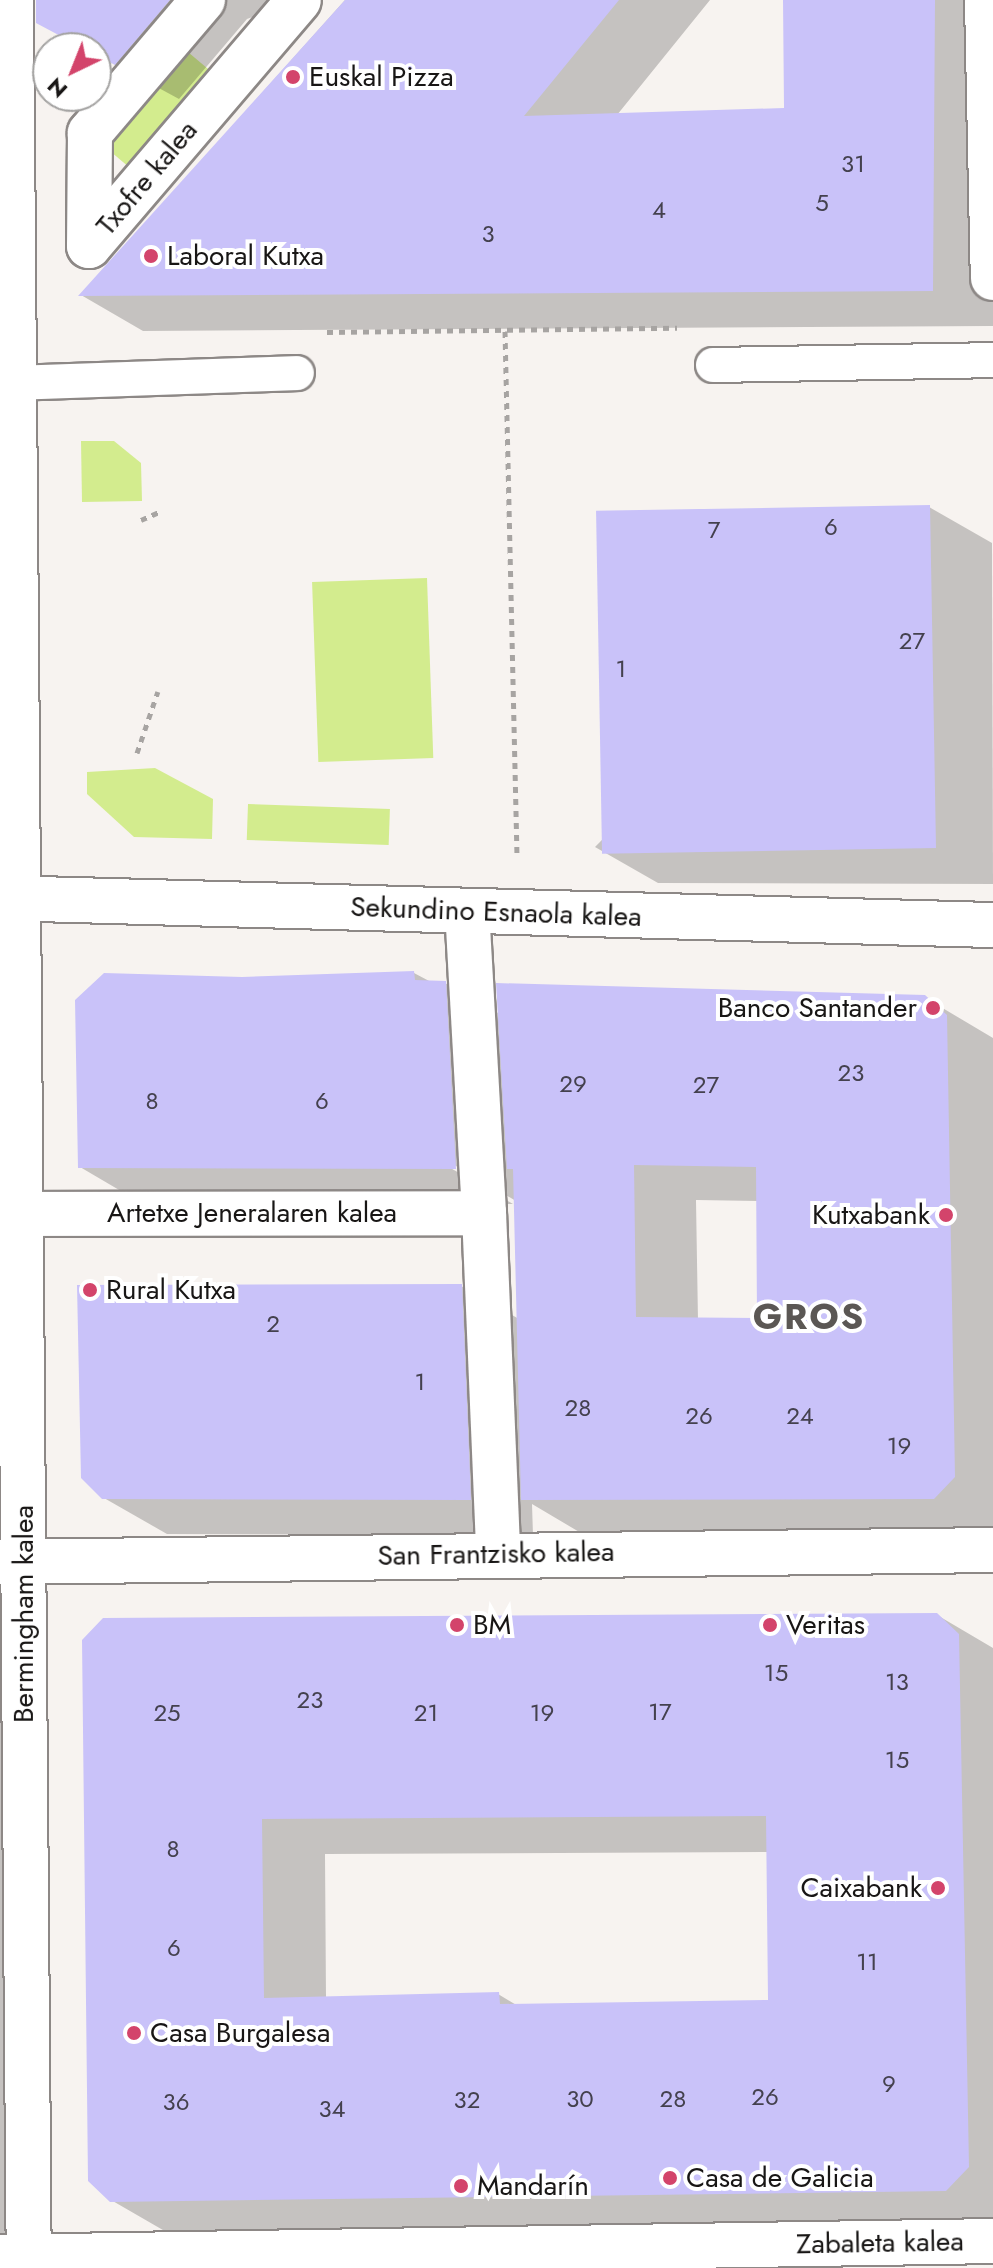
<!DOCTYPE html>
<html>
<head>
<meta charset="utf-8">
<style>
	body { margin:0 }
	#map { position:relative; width:993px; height:2268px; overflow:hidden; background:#f7f3f0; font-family:Jost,sans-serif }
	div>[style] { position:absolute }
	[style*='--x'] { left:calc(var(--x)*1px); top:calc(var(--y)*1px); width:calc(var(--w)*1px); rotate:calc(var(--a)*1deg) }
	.green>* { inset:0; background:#d3ec8e; transform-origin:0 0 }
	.shadow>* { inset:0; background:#0003 }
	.building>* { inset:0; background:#c9c2f9; transform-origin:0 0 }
	.path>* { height:5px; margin-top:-2.5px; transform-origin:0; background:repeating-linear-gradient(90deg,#a7a4a2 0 6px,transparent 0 12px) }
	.roads { filter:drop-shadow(2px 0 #8d8886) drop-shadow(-2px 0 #8d8886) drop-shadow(0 2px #8d8886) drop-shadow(0 -2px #8d8886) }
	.lane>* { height:34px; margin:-17px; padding:0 17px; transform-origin:17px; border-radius:17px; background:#fff }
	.street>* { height:44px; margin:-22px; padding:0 22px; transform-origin:22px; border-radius:22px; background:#fff }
	.secondary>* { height:44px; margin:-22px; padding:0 22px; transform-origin:22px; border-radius:22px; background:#fff }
	.dots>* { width:22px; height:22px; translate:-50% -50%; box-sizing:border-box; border:4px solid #fff; border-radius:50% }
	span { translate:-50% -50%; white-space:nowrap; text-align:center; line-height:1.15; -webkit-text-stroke:8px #fff; paint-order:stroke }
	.number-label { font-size:24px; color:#44414e }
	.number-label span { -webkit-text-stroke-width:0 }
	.poi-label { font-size:28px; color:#181615 }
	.left { translate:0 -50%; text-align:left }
	.right { translate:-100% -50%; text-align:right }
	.street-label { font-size:28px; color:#181615 }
	.district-label { font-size:36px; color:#5b5754; font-weight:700; letter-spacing:2px }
	.north { position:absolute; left:32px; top:32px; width:80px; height:80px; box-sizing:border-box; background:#fff; border:2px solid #a3a2a1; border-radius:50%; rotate:223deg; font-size:22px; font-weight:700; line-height:32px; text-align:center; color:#181615 }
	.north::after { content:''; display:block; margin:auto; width:28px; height:36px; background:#d3446b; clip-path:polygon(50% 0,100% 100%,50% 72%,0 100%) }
</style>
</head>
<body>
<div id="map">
	<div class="green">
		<div style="left:182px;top:47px;width:43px;height:126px;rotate:40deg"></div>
		<div style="clip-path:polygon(81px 441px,114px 441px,141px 463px,142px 501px,82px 502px)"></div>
		<div style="left:427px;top:578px;width:180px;height:115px;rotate:88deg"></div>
		<div style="clip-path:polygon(155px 768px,213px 799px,212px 839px,134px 837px,87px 794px,87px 772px)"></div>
		<div style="left:248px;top:804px;width:142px;height:36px;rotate:2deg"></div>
	</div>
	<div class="shadow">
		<div style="clip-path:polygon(66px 0,279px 0,270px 11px,247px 19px,179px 99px,96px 54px,96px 48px,86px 48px)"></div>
		<div style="clip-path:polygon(345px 0,710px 0,617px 115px,786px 110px,785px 0,993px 0,993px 326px,143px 331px,81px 295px)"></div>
		<div style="clip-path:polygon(929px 507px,992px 543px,993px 884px,658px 883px,595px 847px)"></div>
		<div style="clip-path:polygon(evenodd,414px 973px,431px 982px,445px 983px,500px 1014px,924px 997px,993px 1038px,993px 1534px,586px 1536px,532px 1504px,533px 1535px,167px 1534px,104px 1498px,461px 1286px,519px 1319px,516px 1201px,449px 1162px,447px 1166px,513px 1204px,143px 1204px,80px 1167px,242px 979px,414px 973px,696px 1200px,758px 1201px,759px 1320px,698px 1320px,696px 1200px)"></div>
		<div style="clip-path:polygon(0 1019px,24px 1544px,0 1544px)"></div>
		<div style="clip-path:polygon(evenodd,937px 1615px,993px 1648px,993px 2226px,175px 2237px,111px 2200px,104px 1620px,937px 1615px,769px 1852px,770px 2002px,518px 2006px,498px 1994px,326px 1998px,325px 1854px,769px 1852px)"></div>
		<div style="clip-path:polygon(0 1651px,8px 1655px,35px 2218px,0 2240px)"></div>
	</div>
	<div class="building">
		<div style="clip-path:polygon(36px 0,170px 0,115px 65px,96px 55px,96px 48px,83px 48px,36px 23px)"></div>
		<div style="clip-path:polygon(345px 0,619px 0,524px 116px,784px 108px,783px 0,935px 0,933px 291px,78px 296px)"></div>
		<div style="left:930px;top:505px;width:343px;height:334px;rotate:89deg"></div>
		<div style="clip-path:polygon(414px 971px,415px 980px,446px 981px,456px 1169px,78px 1168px,75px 1000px,104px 973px,242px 977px)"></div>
		<div style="clip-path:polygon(evenodd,496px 983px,925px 995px,947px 1015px,955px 1477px,934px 1499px,521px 1500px,513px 1169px,507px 1169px,496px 983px,634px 1165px,756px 1167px,757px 1318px,636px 1317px,634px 1165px)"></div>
		<div style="clip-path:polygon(462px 1284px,471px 1500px,102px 1499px,81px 1478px,77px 1285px)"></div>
		<div style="clip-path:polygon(evenodd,937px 1613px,959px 1634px,969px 2167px,946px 2191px,110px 2202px,88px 2181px,82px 1640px,103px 1618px,937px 1613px,766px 1816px,768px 2000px,500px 2004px,499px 1992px,264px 1998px,262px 1819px,766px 1816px)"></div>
	</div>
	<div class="path">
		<div style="--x:505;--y:331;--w:525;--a:88.69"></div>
		<div style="--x:327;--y:332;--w:350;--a:-0.7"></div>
		<div style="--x:141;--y:520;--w:20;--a:-24"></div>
		<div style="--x:137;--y:753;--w:65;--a:-71.3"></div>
	</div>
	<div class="roads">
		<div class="lane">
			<div style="--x:713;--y:365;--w:280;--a:-1"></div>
			<div style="--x:14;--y:383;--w:283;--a:-2"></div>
		</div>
		<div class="street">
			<div style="--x:11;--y:0;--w:2268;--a:89.55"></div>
			<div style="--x:203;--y:0;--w:175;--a:130.4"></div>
			<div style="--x:90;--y:133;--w:113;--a:90.5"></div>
			<div style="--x:89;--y:246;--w:323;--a:-49.5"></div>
			<div style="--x:0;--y:898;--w:993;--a:1.56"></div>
			<div style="--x:484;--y:1213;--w:340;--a:87.6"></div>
			<div style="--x:21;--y:1214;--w:463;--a:-0.1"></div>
			<div style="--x:484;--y:1213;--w:302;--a:-93.2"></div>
			<div style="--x:0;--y:1562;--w:993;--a:-0.69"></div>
			<div style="--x:0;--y:2257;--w:993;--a:-0.92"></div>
		</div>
		<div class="secondary">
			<div style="--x:987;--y:0;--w:278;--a:88.8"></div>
		</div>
	</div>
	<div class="dots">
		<div style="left:293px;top:77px;background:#d3446b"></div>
		<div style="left:151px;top:256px;background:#d3446b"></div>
		<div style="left:933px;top:1008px;background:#d3446b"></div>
		<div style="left:946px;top:1215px;background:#d3446b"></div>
		<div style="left:90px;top:1290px;background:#d3446b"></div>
		<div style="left:457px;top:1625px;background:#d3446b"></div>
		<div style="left:770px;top:1625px;background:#d3446b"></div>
		<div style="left:938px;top:1888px;background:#d3446b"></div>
		<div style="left:134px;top:2033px;background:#d3446b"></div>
		<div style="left:670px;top:2178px;background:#d3446b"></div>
		<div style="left:461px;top:2186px;background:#d3446b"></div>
	</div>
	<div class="number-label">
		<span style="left:853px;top:164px">31</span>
		<span style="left:822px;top:203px">5</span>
		<span style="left:659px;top:210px">4</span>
		<span style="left:488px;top:234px">3</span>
		<span style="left:831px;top:527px">6</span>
		<span style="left:714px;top:530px">7</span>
		<span style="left:912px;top:641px">27</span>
		<span style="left:621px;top:669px">1</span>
		<span style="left:851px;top:1073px">23</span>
		<span style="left:573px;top:1084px">29</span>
		<span style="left:706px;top:1085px">27</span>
		<span style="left:152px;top:1101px">8</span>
		<span style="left:322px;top:1101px">6</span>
		<span style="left:273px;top:1324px">2</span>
		<span style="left:420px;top:1382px">1</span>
		<span style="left:578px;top:1408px">28</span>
		<span style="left:699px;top:1416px">26</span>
		<span style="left:800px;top:1416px">24</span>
		<span style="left:899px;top:1446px">19</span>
		<span style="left:776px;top:1673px">15</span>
		<span style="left:897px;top:1682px">13</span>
		<span style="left:310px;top:1700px">23</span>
		<span style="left:660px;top:1712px">17</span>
		<span style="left:167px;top:1713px">25</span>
		<span style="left:426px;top:1713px">21</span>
		<span style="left:542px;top:1713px">19</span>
		<span style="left:897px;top:1760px">15</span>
		<span style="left:173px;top:1849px">8</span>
		<span style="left:174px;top:1948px">6</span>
		<span style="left:867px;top:1962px">11</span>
		<span style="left:889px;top:2084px">9</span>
		<span style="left:765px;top:2097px">26</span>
		<span style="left:580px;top:2099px">30</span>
		<span style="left:673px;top:2099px">28</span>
		<span style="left:467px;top:2100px">32</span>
		<span style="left:176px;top:2102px">36</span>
		<span style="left:332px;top:2109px">34</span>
	</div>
	<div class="poi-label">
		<span class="left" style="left:309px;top:77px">Euskal Pizza</span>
		<span class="left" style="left:167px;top:256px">Laboral Kutxa</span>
		<span class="right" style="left:917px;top:1008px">Banco Santander</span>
		<span class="right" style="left:930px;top:1215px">Kutxabank</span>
		<span class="left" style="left:106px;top:1290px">Rural Kutxa</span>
		<span class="left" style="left:473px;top:1625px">BM</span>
		<span class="left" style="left:786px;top:1625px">Veritas</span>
		<span class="right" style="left:922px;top:1888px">Caixabank</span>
		<span class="left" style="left:150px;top:2033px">Casa Burgalesa</span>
		<span class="left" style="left:686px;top:2178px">Casa de Galicia</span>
		<span class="left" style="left:477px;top:2186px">Mandarín</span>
	</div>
	<div class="street-label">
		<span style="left:147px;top:178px;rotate:-50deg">Txofre kalea</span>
		<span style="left:496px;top:912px;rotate:2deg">Sekundino Esnaola kalea</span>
		<span style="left:252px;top:1213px">Artetxe Jeneralaren kalea</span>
		<span style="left:496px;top:1554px;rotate:-1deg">San Frantzisko kalea</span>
		<span style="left:24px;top:1614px;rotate:-90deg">Bermingham kalea</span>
		<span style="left:880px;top:2243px;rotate:-1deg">Zabaleta kalea</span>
	</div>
	<div class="district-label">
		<span style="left:809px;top:1317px">GROS</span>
	</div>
	<div class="north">N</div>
</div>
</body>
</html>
